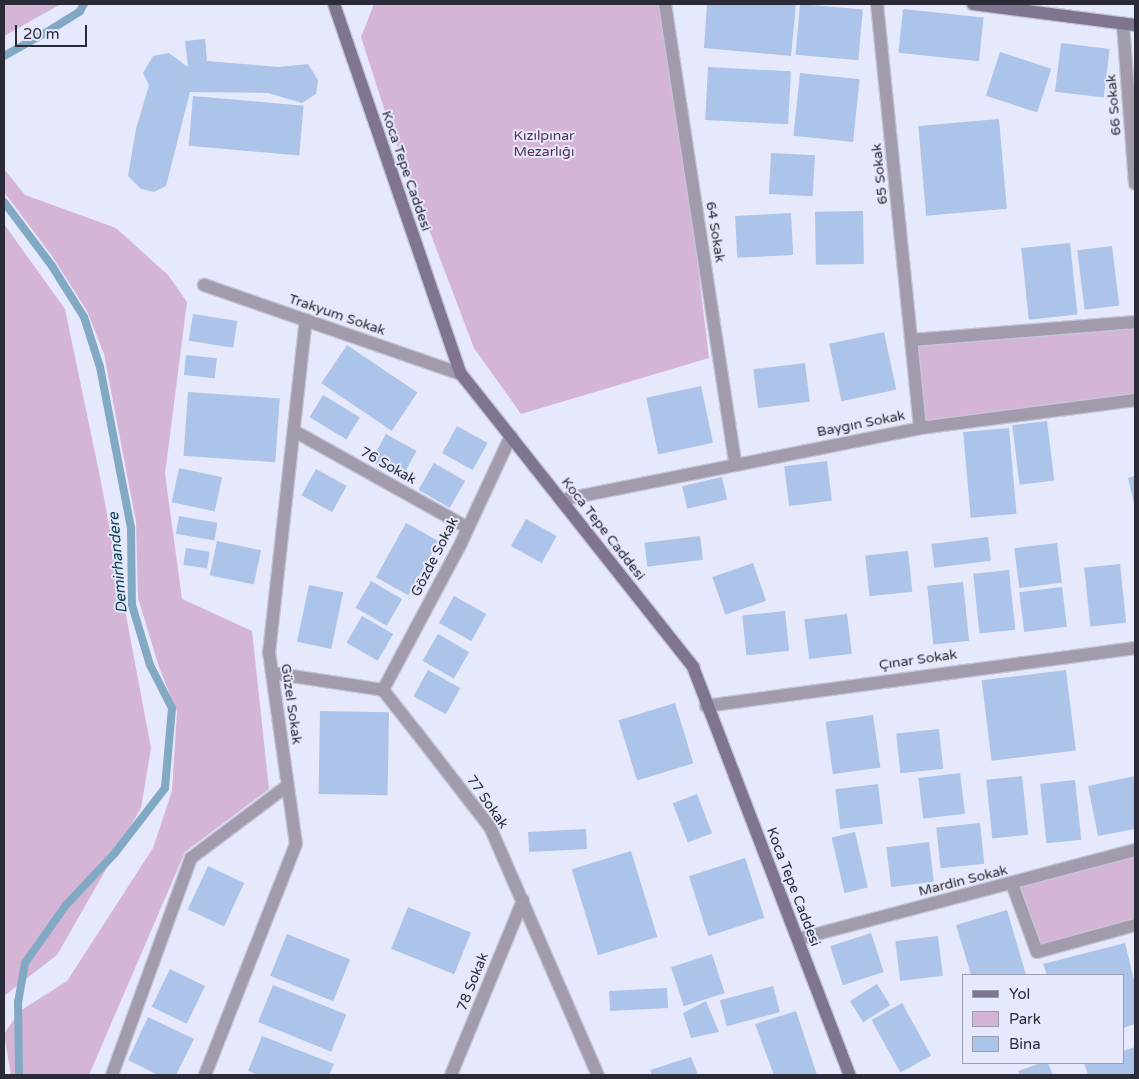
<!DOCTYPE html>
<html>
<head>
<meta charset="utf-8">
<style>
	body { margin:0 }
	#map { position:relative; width:1139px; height:1079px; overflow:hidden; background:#e6e8fb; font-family:"Varela Round",sans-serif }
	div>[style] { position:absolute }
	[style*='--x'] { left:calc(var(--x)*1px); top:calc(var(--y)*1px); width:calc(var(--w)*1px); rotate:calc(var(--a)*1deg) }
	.green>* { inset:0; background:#d5b5d6 }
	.stream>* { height:8px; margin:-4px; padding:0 4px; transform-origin:4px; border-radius:4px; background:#81a9c4 }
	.building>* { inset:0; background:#acc4e9; transform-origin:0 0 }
	.roads { filter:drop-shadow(1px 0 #c4c6d8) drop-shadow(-1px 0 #c4c6d8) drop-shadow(0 1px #c4c6d8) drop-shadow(0 -1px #c4c6d8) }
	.service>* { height:12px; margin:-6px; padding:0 6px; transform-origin:6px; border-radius:6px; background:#a19bac }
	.minor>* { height:12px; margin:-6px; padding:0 6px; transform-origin:6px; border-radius:6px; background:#a19bac }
	.secondary>* { height:12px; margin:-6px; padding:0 6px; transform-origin:6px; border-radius:6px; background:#7f758e }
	span { translate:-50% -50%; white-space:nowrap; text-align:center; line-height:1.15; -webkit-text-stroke:4px #e6e8fb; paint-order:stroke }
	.street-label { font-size:14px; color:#2a2b37 }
	.park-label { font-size:14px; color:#572e5a }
	.water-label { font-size:15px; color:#0c415c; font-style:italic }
	.frame { position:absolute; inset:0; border:5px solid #2a2b37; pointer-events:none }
	.legend { position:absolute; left:962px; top:974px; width:162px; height:90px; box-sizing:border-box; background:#e6e8fb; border:1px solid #9b9cad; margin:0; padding:6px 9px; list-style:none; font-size:15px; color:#2a2b37 }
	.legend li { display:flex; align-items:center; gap:10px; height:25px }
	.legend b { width:25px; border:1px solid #9b9cad }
	.scale { position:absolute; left:15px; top:25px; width:72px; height:22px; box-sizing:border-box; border:2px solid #2a2b37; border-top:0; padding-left:6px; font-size:15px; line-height:18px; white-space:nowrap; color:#2a2b37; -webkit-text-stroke:4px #e6e8fb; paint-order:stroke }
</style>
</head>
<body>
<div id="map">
	<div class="green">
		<div style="clip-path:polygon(4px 4px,61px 4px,4px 36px)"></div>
		<div style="clip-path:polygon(374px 4px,666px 4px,709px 358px,521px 414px,474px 348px,390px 127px,361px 37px)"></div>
		<div style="clip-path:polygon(4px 169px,25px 195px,116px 228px,168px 275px,187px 302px,165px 474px,182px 599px,252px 631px,269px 789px,185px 852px,89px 1075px,11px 1075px,4px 1034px,20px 1011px,67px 981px,153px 848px,172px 791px,177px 712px,159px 667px,138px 598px,136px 522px,104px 354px,87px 311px,52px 256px,4px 192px)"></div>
		<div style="clip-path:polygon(4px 224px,65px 309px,100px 477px,151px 748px,141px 808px,57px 955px,4px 996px)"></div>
		<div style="clip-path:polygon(1135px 322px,1135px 400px,920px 428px,912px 340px)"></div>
		<div style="clip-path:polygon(1135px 850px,1135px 925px,1037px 952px,1012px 884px)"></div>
	</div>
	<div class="stream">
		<div style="--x:4;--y:56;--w:49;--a:-29.2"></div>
		<div style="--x:47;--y:32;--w:39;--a:-32"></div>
		<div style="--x:80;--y:11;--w:8;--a:-60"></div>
		<div style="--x:4;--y:202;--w:80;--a:53.1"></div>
		<div style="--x:52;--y:266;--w:60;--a:57.9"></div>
		<div style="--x:84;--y:317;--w:52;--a:72.3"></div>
		<div style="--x:100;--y:367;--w:164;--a:79.1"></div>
		<div style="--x:131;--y:528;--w:77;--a:89.3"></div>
		<div style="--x:132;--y:605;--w:63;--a:73.3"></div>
		<div style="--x:150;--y:665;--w:48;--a:62.9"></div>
		<div style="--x:172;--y:708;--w:80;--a:95"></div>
		<div style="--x:165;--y:788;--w:82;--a:127.6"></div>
		<div style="--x:115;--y:853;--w:71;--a:133.3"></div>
		<div style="--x:66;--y:905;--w:71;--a:125.3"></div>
		<div style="--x:25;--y:963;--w:40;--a:100"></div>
		<div style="--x:18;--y:1002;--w:73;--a:89.2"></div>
	</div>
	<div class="building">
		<div style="clip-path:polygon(707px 4px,796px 4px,791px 56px,704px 48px)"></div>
		<div style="left:800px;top:4px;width:63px;height:51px;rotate:5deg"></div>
		<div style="left:903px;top:9px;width:81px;height:44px;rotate:6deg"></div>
		<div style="clip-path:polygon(205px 39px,207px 61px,279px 67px,308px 64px,318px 80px,316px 94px,302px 103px,268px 93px,190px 92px,166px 186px,154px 192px,141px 189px,128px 176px,136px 129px,149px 85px,143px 73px,153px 56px,169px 53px,188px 67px,185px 41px)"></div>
		<div style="left:1061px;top:43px;width:49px;height:49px;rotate:7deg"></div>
		<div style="left:1000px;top:52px;width:54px;height:46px;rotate:18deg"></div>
		<div style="left:708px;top:67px;width:83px;height:53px;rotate:3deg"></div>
		<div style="left:800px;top:73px;width:60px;height:63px;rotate:6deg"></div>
		<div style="left:193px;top:96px;width:111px;height:50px;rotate:5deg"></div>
		<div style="left:999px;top:119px;width:90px;height:81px;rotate:85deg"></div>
		<div style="left:771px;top:153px;width:44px;height:41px;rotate:3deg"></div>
		<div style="left:863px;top:211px;width:53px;height:48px;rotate:89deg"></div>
		<div style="left:791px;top:213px;width:42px;height:56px;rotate:87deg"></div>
		<div style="left:1070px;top:243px;width:72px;height:49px;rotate:84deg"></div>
		<div style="left:1112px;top:246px;width:60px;height:35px;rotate:83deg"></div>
		<div style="left:193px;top:314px;width:45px;height:27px;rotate:9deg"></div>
		<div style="left:884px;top:332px;width:59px;height:56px;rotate:78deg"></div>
		<div style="left:347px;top:345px;width:85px;height:46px;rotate:34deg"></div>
		<div style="left:186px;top:355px;width:31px;height:20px;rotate:6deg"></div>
		<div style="left:805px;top:363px;width:39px;height:52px;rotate:83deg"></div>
		<div style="left:701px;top:386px;width:58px;height:56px;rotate:78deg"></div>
		<div style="left:188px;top:392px;width:92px;height:64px;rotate:4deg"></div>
		<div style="left:323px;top:395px;width:43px;height:26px;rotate:31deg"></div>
		<div style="left:1047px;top:421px;width:60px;height:35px;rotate:83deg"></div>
		<div style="left:457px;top:426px;width:35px;height:31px;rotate:29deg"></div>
		<div style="left:1009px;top:428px;width:86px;height:46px;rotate:85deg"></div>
		<div style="left:386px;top:434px;width:35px;height:31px;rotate:29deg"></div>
		<div style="left:827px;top:461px;width:40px;height:43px;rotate:83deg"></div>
		<div style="left:434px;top:463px;width:36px;height:31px;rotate:30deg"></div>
		<div style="left:179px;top:468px;width:44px;height:35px;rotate:12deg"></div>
		<div style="left:316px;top:469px;width:35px;height:30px;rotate:29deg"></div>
		<div style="clip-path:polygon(1135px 476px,1135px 507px,1128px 478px)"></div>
		<div style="left:722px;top:477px;width:23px;height:41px;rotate:77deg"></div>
		<div style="left:179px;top:516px;width:39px;height:18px;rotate:10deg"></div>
		<div style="left:526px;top:519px;width:35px;height:31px;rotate:29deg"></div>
		<div style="left:406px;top:523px;width:37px;height:62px;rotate:29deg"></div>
		<div style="left:700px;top:536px;width:24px;height:56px;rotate:83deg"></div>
		<div style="left:988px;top:537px;width:24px;height:57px;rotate:83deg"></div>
		<div style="left:217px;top:541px;width:45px;height:35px;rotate:12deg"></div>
		<div style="left:1057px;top:543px;width:40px;height:43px;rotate:83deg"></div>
		<div style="left:186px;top:548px;width:24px;height:17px;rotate:9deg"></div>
		<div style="left:908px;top:551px;width:41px;height:43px;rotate:84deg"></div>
		<div style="left:753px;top:563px;width:40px;height:43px;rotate:71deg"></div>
		<div style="left:1120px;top:564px;width:59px;height:36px;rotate:84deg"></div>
		<div style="left:1009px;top:570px;width:60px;height:36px;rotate:84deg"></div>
		<div style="left:371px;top:581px;width:36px;height:31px;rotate:30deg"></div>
		<div style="left:963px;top:582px;width:59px;height:36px;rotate:84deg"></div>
		<div style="left:309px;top:585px;width:35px;height:58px;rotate:12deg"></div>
		<div style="left:1062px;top:587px;width:40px;height:43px;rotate:83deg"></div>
		<div style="left:454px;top:596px;width:37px;height:31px;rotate:29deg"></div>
		<div style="left:785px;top:611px;width:40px;height:43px;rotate:84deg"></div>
		<div style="left:847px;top:614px;width:40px;height:43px;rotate:83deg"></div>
		<div style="left:362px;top:616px;width:36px;height:31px;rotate:30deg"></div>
		<div style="left:438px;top:634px;width:36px;height:31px;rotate:30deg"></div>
		<div style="left:428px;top:670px;width:37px;height:30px;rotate:29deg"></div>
		<div style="left:1066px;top:670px;width:81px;height:85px;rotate:83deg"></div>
		<div style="left:675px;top:703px;width:63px;height:59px;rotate:73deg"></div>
		<div style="left:320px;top:711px;width:69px;height:83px;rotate:1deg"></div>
		<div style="left:873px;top:715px;width:53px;height:48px;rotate:82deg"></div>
		<div style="left:939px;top:729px;width:40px;height:43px;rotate:84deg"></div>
		<div style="left:960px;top:773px;width:41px;height:42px;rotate:83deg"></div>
		<div style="left:1022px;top:776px;width:59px;height:36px;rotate:84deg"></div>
		<div style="clip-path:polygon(1135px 776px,1135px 829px,1098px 836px,1088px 786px)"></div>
		<div style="left:1075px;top:780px;width:60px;height:35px;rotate:84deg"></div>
		<div style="left:878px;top:784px;width:40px;height:43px;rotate:83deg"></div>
		<div style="left:697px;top:794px;width:42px;height:26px;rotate:69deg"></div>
		<div style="left:980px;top:823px;width:41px;height:44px;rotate:84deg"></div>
		<div style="left:586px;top:829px;width:20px;height:58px;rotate:87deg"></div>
		<div style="left:855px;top:832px;width:57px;height:24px;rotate:77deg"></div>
		<div style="left:929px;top:842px;width:40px;height:43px;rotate:83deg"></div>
		<div style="left:631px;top:851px;width:90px;height:62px;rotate:73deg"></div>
		<div style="left:745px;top:858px;width:63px;height:59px;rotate:72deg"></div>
		<div style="left:208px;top:866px;width:40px;height:48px;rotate:25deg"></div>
		<div style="left:408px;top:907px;width:68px;height:45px;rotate:22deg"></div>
		<div style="clip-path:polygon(1007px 910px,1026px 975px,971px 975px,956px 925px)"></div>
		<div style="left:871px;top:933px;width:41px;height:43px;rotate:72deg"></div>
		<div style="left:287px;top:934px;width:68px;height:45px;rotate:22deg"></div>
		<div style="left:938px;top:936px;width:40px;height:43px;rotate:83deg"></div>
		<div style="clip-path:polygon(1125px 943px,1135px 984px,1135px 1024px,1123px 1028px,1123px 975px,1047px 975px,1043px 964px)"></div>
		<div style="left:712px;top:954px;width:41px;height:43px;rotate:72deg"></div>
		<div style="left:170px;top:969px;width:39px;height:42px;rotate:26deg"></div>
		<div style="left:877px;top:984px;width:25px;height:32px;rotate:58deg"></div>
		<div style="left:273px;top:985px;width:79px;height:40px;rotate:22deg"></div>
		<div style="left:773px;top:986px;width:27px;height:55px;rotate:75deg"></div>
		<div style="left:667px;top:988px;width:20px;height:58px;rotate:87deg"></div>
		<div style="clip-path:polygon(706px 1001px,719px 1032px,691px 1038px,683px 1013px)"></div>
		<div style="left:902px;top:1003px;width:60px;height:35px;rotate:61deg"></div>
		<div style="clip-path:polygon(796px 1011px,817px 1075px,774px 1075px,755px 1024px)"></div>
		<div style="clip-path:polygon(148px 1017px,194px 1039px,176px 1075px,158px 1075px,128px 1060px)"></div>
		<div style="clip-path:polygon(262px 1036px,334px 1064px,329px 1075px,259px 1075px,248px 1071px)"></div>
		<div style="clip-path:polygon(1135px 1047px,1135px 1075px,1088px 1075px,1084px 1063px,1123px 1063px,1123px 1051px)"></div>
		<div style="clip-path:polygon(691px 1057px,698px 1075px,652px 1075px,650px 1070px)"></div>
		<div style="clip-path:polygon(1041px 1063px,1048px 1063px,1053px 1075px,1020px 1075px,1018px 1071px)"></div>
	</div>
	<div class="roads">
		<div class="service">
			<div style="--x:1012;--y:884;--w:72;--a:69.8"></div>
			<div style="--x:1037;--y:952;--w:102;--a:-15.4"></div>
		</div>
		<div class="minor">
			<div style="--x:665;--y:4;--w:465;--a:81.3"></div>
			<div style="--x:877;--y:4;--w:426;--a:84.2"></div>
			<div style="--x:1123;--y:24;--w:160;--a:85.7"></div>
			<div style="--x:204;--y:285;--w:272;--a:19.1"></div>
			<div style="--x:912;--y:340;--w:224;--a:-4.6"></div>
			<div style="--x:294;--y:431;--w:199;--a:29.1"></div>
			<div style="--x:561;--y:500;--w:366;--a:-11.3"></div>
			<div style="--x:920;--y:428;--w:217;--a:-7.4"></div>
			<div style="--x:272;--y:673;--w:112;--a:8.7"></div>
			<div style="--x:383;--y:690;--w:55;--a:51.7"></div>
			<div style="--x:417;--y:733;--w:119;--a:52.2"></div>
			<div style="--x:490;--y:827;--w:270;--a:66.5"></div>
			<div style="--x:383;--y:690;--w:166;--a:-62"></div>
			<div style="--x:461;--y:543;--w:118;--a:-65"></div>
			<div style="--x:706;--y:706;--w:433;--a:-7.7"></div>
			<div style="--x:798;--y:939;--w:349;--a:-14.8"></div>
			<div style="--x:112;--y:1075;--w:231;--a:-70"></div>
			<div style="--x:191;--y:858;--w:120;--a:-36.9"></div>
			<div style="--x:205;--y:1075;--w:248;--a:-68.5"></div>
			<div style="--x:296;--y:844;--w:193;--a:-98"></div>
			<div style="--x:269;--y:653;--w:335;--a:-83.7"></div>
			<div style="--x:451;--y:1075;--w:189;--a:-67.6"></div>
		</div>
		<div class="secondary">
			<div style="--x:334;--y:4;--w:391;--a:71.1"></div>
			<div style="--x:461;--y:374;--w:374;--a:51.6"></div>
			<div style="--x:693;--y:667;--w:437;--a:69"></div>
			<div style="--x:973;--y:4;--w:163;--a:7.4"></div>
		</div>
	</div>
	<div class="street-label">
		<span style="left:1114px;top:105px;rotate:-95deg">66 Sokak</span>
		<span style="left:406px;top:171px;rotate:71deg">Koca Tepe Caddesi</span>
		<span style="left:880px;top:174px;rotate:-96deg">65 Sokak</span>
		<span style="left:715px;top:232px;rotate:81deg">64 Sokak</span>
		<span style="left:337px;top:315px;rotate:19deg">Trakyum Sokak</span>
		<span style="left:861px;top:424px;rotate:-11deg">Baygın Sokak</span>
		<span style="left:388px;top:466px;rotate:29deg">76 Sokak</span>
		<span style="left:603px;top:529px;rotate:52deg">Koca Tepe Caddesi</span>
		<span style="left:435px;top:557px;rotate:-63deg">Gözde Sokak</span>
		<span style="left:918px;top:660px;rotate:-8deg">Çınar Sokak</span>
		<span style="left:291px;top:704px;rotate:82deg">Güzel Sokak</span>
		<span style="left:487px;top:802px;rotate:55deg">77 Sokak</span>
		<span style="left:963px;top:881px;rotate:-14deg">Mardin Sokak</span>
		<span style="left:793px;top:887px;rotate:69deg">Koca Tepe Caddesi</span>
		<span style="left:473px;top:982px;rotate:-68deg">78 Sokak</span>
	</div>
	<div class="park-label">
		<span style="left:544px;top:144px">Kızılpınar<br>Mezarlığı</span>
	</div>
	<div class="water-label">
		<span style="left:118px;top:563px;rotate:-95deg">Demirhandere</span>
	</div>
	<div class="frame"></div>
	<ul class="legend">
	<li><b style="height:6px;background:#7f758e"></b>Yol</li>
	<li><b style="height:14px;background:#d5b5d6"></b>Park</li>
	<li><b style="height:14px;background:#acc4e9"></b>Bina</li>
	</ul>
	<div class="scale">20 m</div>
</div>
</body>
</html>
